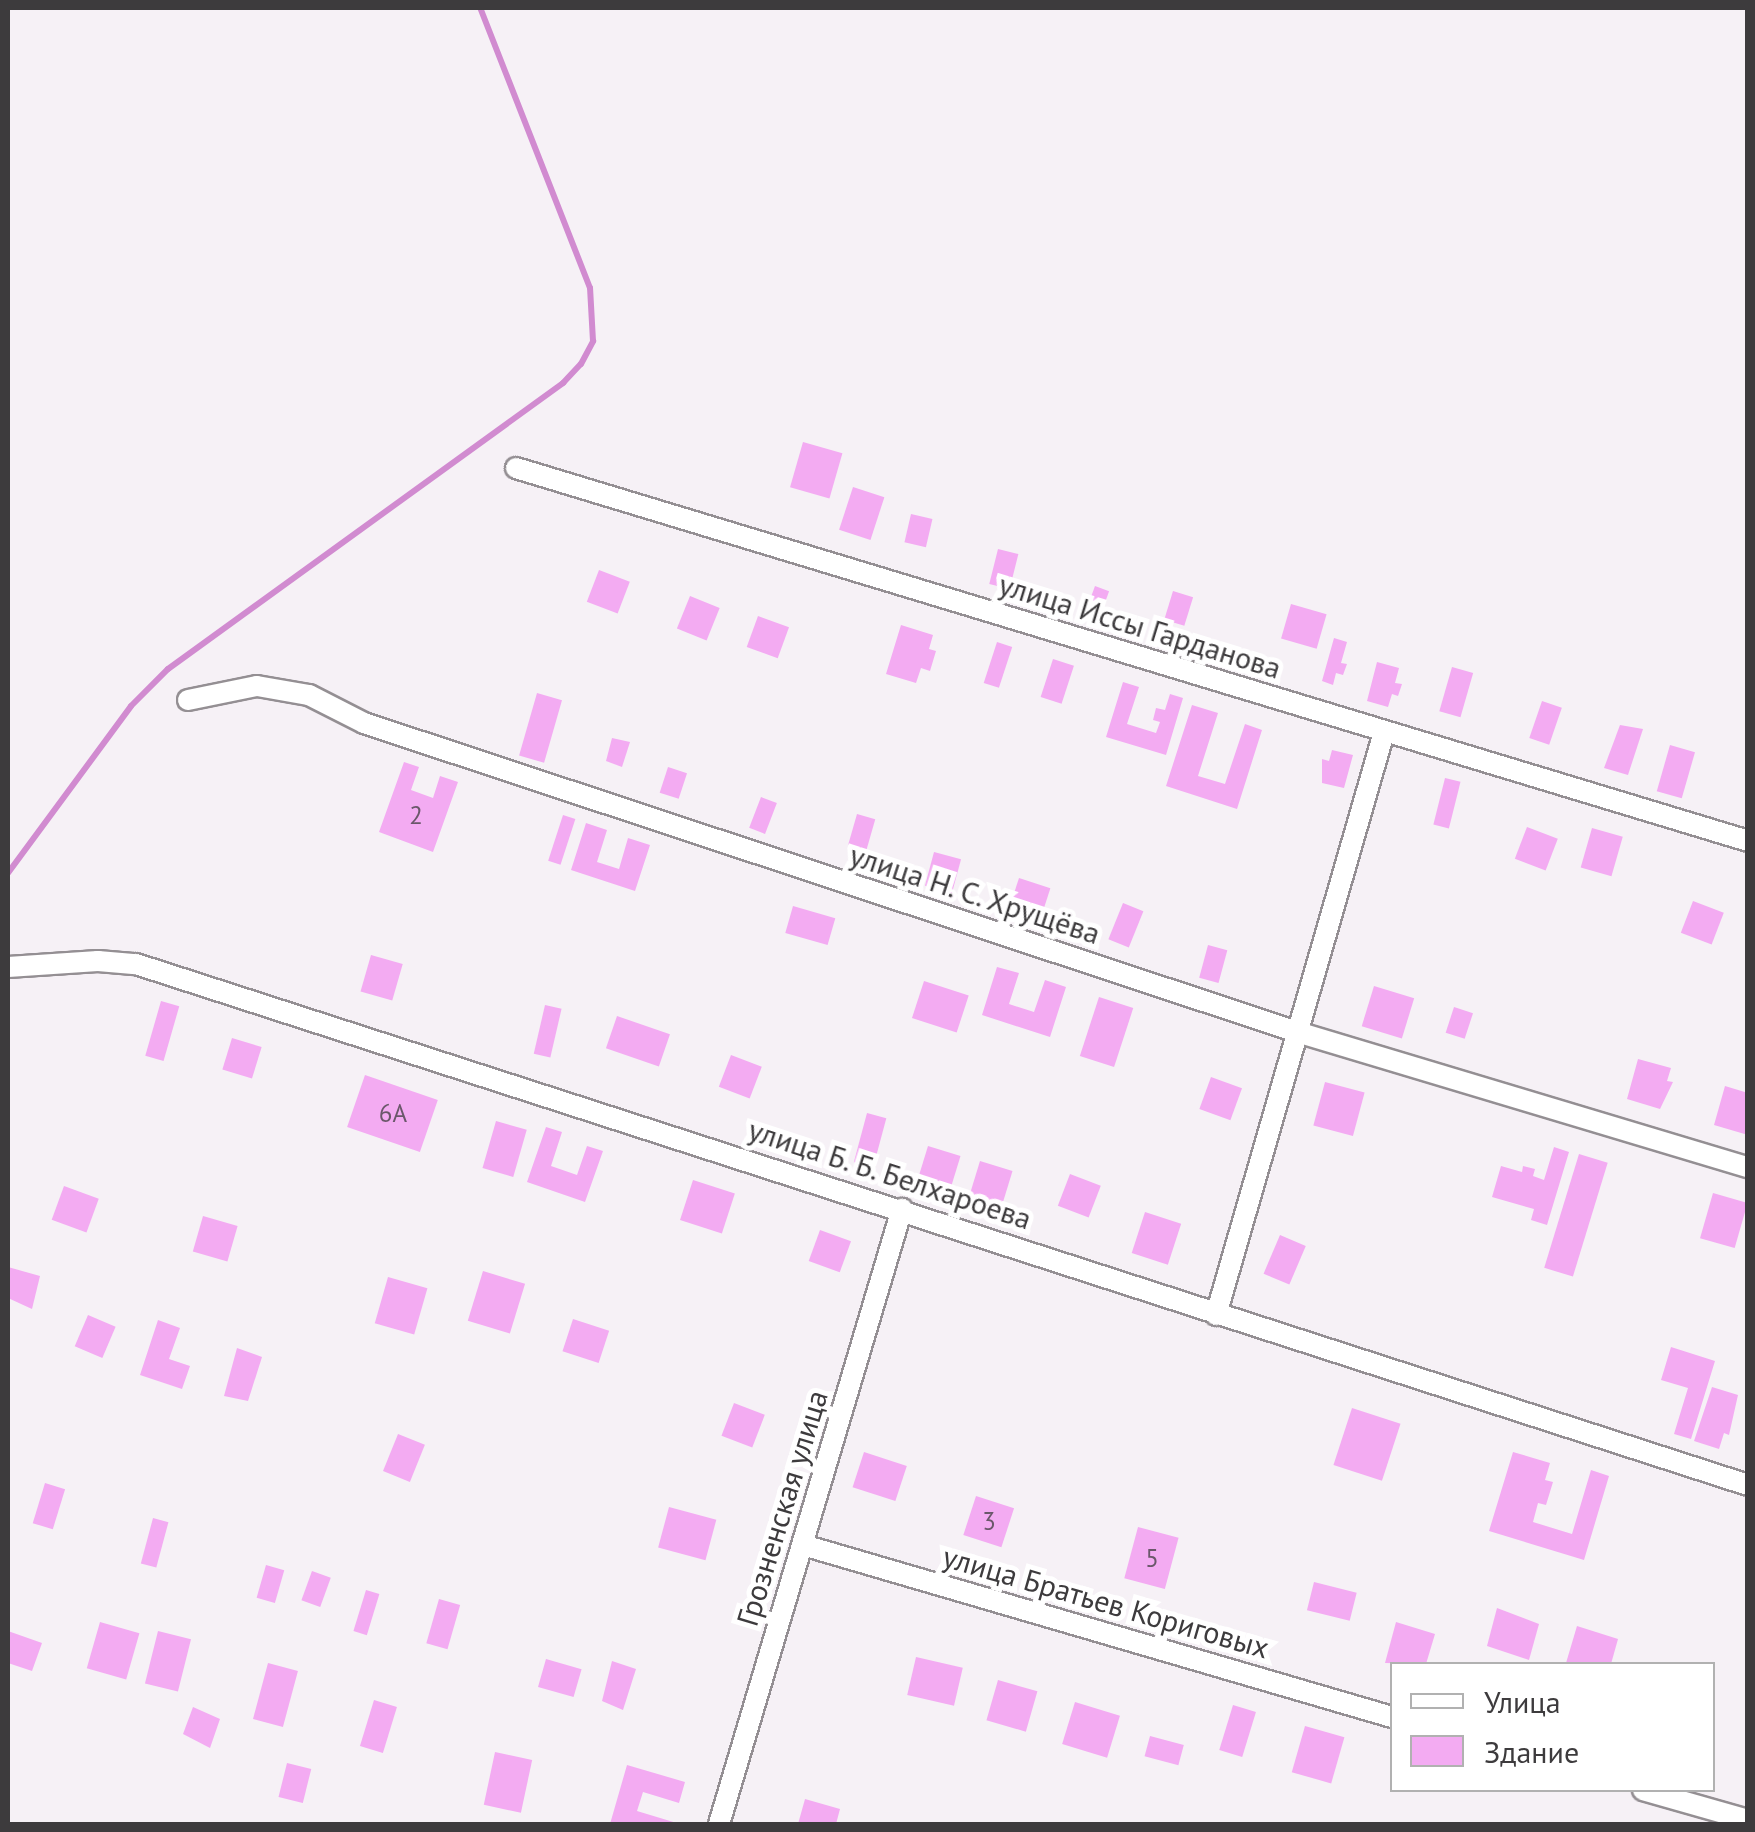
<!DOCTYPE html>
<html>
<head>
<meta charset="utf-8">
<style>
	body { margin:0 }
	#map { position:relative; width:1755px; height:1832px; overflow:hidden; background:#f6f1f6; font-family:"PT Sans",sans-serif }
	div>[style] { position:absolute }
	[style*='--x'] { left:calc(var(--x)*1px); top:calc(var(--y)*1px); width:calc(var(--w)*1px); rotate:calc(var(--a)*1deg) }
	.stream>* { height:6px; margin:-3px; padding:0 3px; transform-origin:3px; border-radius:3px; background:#d18bd0 }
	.building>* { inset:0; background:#f3abf2; transform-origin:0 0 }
	.roads { filter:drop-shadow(2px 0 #948f93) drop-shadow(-2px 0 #948f93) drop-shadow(0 2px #948f93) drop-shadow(0 -2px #948f93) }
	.street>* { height:20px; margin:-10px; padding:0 10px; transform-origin:10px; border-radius:10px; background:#fff }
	span { translate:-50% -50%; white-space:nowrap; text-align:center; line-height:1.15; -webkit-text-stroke:10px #fff; paint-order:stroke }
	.number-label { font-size:25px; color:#6a576a }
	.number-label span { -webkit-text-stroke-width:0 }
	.street-label { font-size:30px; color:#3d3b3d }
	.frame { position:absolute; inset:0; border:10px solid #3d3b3d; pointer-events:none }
	.legend { position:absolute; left:1390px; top:1662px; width:325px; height:130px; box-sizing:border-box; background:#fff; border:2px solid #b1b1b1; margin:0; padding:12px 18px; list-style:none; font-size:30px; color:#3d3b3d }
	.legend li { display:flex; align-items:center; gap:20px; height:50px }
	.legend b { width:50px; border:2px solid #b1b1b1 }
</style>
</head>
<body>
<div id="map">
	<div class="stream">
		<div style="--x:8;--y:873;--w:207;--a:-53.6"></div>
		<div style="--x:131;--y:706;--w:52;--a:-45"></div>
		<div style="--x:168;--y:669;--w:488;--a:-35.9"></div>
		<div style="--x:563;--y:383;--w:26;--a:-47"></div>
		<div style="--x:581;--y:364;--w:26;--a:-62"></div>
		<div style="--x:593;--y:341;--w:53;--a:-93.2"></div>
		<div style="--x:590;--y:288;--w:301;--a:-111.4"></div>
	</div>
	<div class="building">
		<div style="left:803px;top:442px;width:41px;height:47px;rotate:16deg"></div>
		<div style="left:853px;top:487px;width:33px;height:45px;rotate:18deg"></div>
		<div style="left:911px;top:514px;width:22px;height:29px;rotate:13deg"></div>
		<div style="left:998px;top:549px;width:21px;height:36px;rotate:14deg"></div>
		<div style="left:599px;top:570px;width:33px;height:34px;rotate:21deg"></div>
		<div style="left:1095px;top:586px;width:15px;height:24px;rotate:20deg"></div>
		<div style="left:1173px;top:591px;width:21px;height:30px;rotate:17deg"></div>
		<div style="left:690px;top:596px;width:32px;height:35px;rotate:22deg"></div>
		<div style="left:1291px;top:604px;width:37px;height:36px;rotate:16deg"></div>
		<div style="left:758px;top:616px;width:33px;height:33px;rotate:20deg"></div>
		<div style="clip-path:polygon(901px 625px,933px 635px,929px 649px,936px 651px,930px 671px,921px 668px,916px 683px,886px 674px)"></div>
		<div style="clip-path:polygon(1334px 638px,1347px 642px,1341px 663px,1347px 664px,1343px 675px,1336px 673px,1333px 685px,1322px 681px)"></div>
		<div style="left:997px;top:642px;width:16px;height:43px;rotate:18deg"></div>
		<div style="left:1053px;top:659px;width:22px;height:40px;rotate:18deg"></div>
		<div style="clip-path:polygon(1377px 662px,1399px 668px,1395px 683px,1402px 684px,1398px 696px,1392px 694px,1388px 707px,1367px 701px)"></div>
		<div style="left:1452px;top:667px;width:22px;height:46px;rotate:16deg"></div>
		<div style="clip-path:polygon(1123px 682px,1139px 687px,1127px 724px,1156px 733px,1160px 722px,1153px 720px,1156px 708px,1165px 710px,1170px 694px,1183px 698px,1166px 755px,1106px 737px)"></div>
		<div style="left:537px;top:693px;width:26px;height:65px;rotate:16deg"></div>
		<div style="left:1542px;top:701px;width:21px;height:39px;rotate:19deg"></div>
		<div style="clip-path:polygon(1192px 705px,1218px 713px,1198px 776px,1225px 784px,1245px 724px,1262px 730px,1237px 809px,1166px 786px)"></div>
		<div style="clip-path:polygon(1620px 725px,1643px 729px,1628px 775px,1604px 768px)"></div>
		<div style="clip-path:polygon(612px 738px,630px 742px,622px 767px,606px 761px)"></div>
		<div style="left:1670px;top:745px;width:26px;height:48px;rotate:16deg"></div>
		<div style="clip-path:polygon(1332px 750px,1353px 755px,1344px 788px,1322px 783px,1322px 759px,1329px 761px)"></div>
		<div style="clip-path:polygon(404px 762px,419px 767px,411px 790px,433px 798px,440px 776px,458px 782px,433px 852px,379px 832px)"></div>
		<div style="left:668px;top:767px;width:20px;height:27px;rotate:18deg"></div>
		<div style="left:1445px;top:778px;width:16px;height:48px;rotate:14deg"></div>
		<div style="left:761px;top:797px;width:17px;height:33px;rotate:21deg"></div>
		<div style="left:857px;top:814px;width:19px;height:32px;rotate:16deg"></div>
		<div style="left:563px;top:815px;width:13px;height:48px;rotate:18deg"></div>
		<div style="clip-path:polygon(586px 823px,607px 830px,597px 862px,619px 869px,628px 838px,650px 845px,635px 891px,571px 870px)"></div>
		<div style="left:1527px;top:827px;width:33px;height:34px;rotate:21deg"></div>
		<div style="left:1592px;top:828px;width:32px;height:41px;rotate:16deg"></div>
		<div style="left:934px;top:852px;width:28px;height:35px;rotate:15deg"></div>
		<div style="left:1019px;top:878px;width:33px;height:37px;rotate:18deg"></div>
		<div style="left:1693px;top:901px;width:33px;height:34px;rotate:21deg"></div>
		<div style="left:1123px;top:903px;width:22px;height:39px;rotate:22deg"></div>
		<div style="left:793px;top:906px;width:44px;height:28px;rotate:16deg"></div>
		<div style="left:1208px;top:945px;width:20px;height:34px;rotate:15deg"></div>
		<div style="left:371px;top:955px;width:33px;height:38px;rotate:16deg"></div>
		<div style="clip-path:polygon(997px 967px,1019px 973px,1009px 1004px,1034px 1012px,1045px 980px,1066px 987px,1050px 1037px,982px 1015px)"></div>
		<div style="left:924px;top:981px;width:47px;height:39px;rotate:18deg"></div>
		<div style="left:1374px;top:986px;width:42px;height:42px;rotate:17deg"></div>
		<div style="left:1099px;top:997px;width:36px;height:62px;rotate:18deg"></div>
		<div style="left:161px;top:1001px;width:19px;height:57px;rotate:16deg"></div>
		<div style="left:545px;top:1005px;width:17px;height:50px;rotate:13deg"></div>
		<div style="left:1454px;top:1007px;width:20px;height:27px;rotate:18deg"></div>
		<div style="left:617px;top:1016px;width:56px;height:34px;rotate:19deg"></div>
		<div style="left:232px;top:1038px;width:31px;height:33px;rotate:17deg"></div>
		<div style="left:731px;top:1055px;width:33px;height:34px;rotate:21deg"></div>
		<div style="clip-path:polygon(1638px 1059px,1671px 1068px,1667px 1081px,1673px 1082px,1660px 1109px,1627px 1099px)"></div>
		<div style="left:365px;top:1075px;width:77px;height:55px;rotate:19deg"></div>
		<div style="left:1211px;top:1077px;width:33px;height:34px;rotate:20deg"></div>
		<div style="left:1325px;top:1082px;width:41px;height:45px;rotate:15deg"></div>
		<div style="clip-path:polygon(1725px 1086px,1748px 1093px,1748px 1135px,1714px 1125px)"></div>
		<div style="left:867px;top:1113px;width:20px;height:51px;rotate:15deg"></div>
		<div style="left:496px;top:1121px;width:32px;height:49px;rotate:16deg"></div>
		<div style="clip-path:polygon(546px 1127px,562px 1132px,551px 1166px,577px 1175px,587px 1146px,603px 1151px,585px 1202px,527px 1182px)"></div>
		<div style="left:928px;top:1146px;width:34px;height:38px;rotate:17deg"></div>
		<div style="clip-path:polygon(1554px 1147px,1569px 1152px,1547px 1225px,1531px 1220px,1534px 1209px,1492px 1197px,1501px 1166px,1522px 1172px,1523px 1166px,1535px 1169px,1533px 1176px,1544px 1180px)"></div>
		<div style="left:1579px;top:1154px;width:30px;height:119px;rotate:17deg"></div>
		<div style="left:980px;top:1161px;width:34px;height:39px;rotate:17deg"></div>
		<div style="left:1070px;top:1174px;width:33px;height:34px;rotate:21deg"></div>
		<div style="left:693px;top:1180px;width:44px;height:42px;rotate:18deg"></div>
		<div style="left:64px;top:1186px;width:37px;height:36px;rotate:20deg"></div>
		<div style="left:1713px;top:1193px;width:36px;height:47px;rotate:16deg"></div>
		<div style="left:1145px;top:1212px;width:38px;height:43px;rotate:18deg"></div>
		<div style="left:203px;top:1216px;width:36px;height:37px;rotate:16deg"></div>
		<div style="left:820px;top:1230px;width:33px;height:33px;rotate:20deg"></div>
		<div style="left:1280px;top:1235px;width:28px;height:42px;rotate:23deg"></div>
		<div style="clip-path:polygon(8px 1267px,40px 1276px,32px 1309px,8px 1298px)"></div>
		<div style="left:483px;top:1271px;width:44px;height:52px;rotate:17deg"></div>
		<div style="left:388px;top:1277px;width:41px;height:48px;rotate:16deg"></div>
		<div style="left:88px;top:1315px;width:30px;height:34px;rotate:23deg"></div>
		<div style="left:573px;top:1319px;width:38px;height:34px;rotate:18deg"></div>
		<div style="clip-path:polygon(158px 1320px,180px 1328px,169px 1359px,190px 1366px,182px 1389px,140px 1375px)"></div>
		<div style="clip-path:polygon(1671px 1347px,1715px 1361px,1691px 1439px,1674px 1434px,1688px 1388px,1661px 1380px)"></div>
		<div style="clip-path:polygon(237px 1348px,262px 1357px,248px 1401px,224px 1396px)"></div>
		<div style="clip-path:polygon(1712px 1387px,1738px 1395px,1729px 1435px,1724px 1433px,1719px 1449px,1694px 1441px)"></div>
		<div style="left:734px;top:1403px;width:33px;height:35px;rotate:21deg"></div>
		<div style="left:1352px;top:1408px;width:51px;height:60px;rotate:18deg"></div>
		<div style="left:398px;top:1434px;width:29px;height:40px;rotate:22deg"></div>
		<div style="left:864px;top:1452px;width:45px;height:37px;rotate:18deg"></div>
		<div style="clip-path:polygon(1513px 1452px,1550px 1463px,1545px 1480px,1553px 1482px,1546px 1505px,1538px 1503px,1533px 1522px,1572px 1534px,1591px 1470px,1609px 1476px,1584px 1560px,1489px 1531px)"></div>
		<div style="left:45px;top:1483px;width:21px;height:42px;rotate:17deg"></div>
		<div style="left:976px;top:1496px;width:40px;height:41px;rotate:18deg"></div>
		<div style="left:669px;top:1507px;width:49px;height:42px;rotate:15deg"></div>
		<div style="left:153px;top:1518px;width:16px;height:47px;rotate:15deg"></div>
		<div style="left:1138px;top:1527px;width:42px;height:53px;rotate:15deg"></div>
		<div style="left:266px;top:1565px;width:19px;height:34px;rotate:16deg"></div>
		<div style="left:312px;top:1571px;width:20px;height:31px;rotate:20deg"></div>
		<div style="left:1314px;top:1582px;width:44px;height:29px;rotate:14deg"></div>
		<div style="left:366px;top:1590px;width:14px;height:43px;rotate:17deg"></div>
		<div style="left:439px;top:1599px;width:22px;height:46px;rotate:16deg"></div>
		<div style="clip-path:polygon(1497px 1608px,1539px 1624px,1529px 1660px,1487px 1646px)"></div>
		<div style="left:100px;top:1622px;width:41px;height:48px;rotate:16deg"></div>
		<div style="clip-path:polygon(1396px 1622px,1435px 1634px,1426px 1664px,1385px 1663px)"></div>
		<div style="clip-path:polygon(1577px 1626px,1618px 1639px,1611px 1664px,1566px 1663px)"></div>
		<div style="clip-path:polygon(8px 1631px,42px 1643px,32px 1671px,8px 1663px)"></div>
		<div style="left:158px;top:1631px;width:34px;height:54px;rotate:14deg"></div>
		<div style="left:916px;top:1657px;width:48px;height:39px;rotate:13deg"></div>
		<div style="left:546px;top:1659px;width:37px;height:29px;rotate:16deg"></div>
		<div style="clip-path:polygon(612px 1661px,636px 1669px,623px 1710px,602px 1701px)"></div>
		<div style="left:268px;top:1663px;width:31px;height:58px;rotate:15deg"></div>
		<div style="left:998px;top:1680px;width:41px;height:42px;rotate:16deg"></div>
		<div style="left:374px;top:1700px;width:24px;height:48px;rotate:17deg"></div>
		<div style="left:1075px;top:1702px;width:47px;height:44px;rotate:17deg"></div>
		<div style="left:1233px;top:1705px;width:24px;height:47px;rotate:17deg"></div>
		<div style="clip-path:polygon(193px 1707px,220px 1719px,210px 1748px,183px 1734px)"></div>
		<div style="left:1305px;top:1726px;width:41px;height:48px;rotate:16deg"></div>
		<div style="left:1150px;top:1736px;width:35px;height:21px;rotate:15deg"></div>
		<div style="left:495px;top:1752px;width:38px;height:54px;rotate:12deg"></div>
		<div style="left:287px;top:1763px;width:25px;height:35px;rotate:14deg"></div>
		<div style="clip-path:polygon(627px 1765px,685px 1782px,679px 1803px,643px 1792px,637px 1811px,680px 1824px,610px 1824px)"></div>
		<div style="clip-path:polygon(805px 1799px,840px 1809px,836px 1824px,798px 1824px)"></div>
	</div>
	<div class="roads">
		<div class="street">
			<div style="--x:516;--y:468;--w:1287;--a:16.84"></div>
			<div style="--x:188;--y:700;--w:70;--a:-11.5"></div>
			<div style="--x:257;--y:686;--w:53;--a:9.8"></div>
			<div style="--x:309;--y:695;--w:62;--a:27"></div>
			<div style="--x:364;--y:723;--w:983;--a:18.32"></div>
			<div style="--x:1297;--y:1032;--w:471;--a:16.7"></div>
			<div style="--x:8;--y:967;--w:90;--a:-3.8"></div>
			<div style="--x:98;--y:961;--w:38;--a:5"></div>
			<div style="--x:136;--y:964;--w:1694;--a:17.91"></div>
			<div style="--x:1216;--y:1315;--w:607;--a:-73.92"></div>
			<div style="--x:803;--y:1545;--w:614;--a:16.28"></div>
			<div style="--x:1643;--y:1790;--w:109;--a:15.9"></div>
			<div style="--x:719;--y:1824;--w:642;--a:-73.43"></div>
		</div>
	</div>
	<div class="number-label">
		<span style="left:416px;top:815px">2</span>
		<span style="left:393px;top:1113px">6А</span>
		<span style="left:989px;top:1521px">3</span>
		<span style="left:1152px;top:1558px">5</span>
	</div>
	<div class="street-label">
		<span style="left:1140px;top:626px;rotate:17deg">улица Иссы Гарданова</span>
		<span style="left:975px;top:894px;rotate:18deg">улица Н. С. Хрущёва</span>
		<span style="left:890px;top:1174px;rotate:18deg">улица Б. Б. Белхароева</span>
		<span style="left:782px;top:1508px;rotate:-73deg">Грозненская улица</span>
		<span style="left:1106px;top:1602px;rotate:16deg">улица Братьев Кориговых</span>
	</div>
	<div class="frame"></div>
	<ul class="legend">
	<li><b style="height:12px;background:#fff"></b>Улица</li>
	<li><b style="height:28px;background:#f3abf2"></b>Здание</li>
	</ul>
</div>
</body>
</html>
